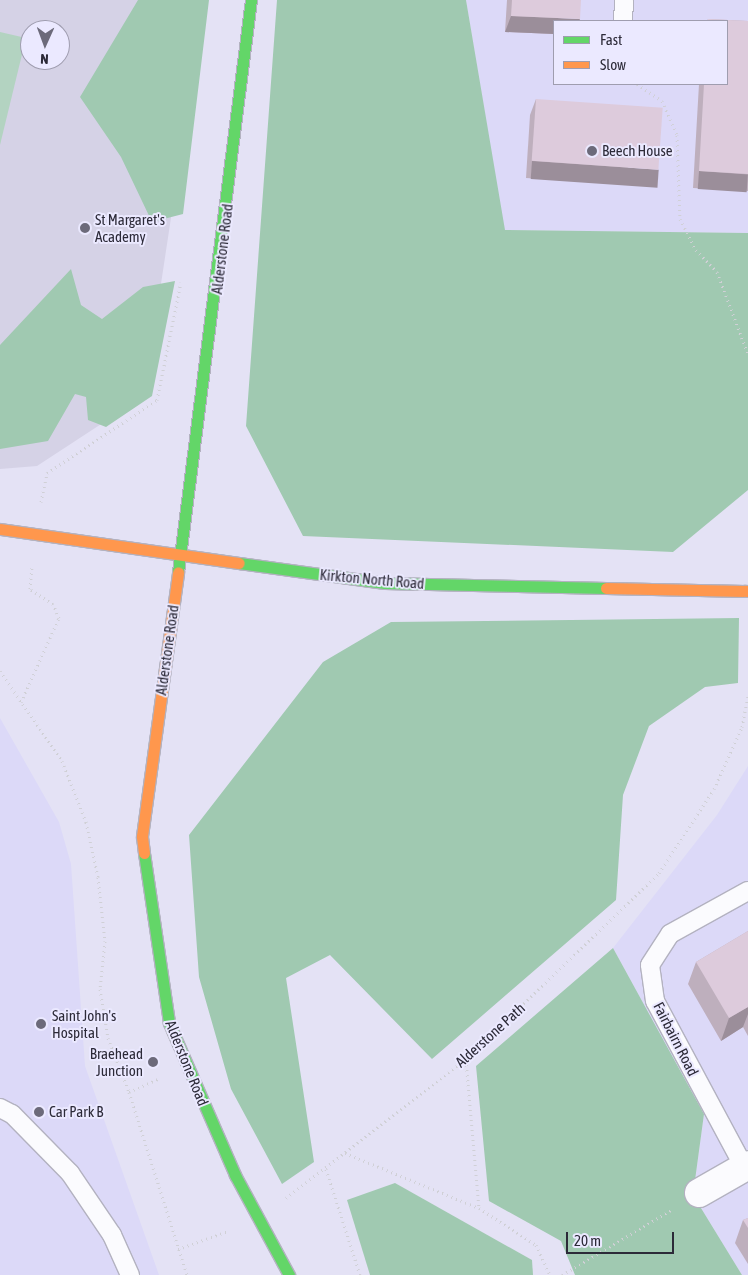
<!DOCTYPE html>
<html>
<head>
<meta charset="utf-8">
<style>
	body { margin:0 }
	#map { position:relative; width:748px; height:1275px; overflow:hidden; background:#e4e2f5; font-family:"Asap Condensed",sans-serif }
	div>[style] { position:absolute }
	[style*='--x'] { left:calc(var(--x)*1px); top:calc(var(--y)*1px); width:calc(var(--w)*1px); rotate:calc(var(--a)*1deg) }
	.built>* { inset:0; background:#dcd9f8 }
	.education>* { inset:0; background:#d5d2e6 }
	.green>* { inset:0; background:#b3d3c1 }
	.forest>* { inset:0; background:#a0c9b1 }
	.path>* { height:3px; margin-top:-1.5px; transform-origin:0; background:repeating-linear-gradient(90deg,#d0d0d6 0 1px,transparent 0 5px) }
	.roads { filter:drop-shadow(1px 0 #b3b2c0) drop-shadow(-1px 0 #b3b2c0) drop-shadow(0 1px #b3b2c0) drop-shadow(0 -1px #b3b2c0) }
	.lane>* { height:18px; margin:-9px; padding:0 9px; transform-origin:9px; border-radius:9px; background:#fbfbfe }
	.street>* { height:28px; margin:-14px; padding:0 14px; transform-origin:14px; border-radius:14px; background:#fbfbfe }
	.fast>* { height:11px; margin:-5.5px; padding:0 5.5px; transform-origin:5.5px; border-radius:5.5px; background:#63d668 }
	.slow>* { height:11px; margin:-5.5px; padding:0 5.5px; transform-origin:5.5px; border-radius:5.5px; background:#ff974d }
	.wall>* { inset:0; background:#beafbd }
	.shaded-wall>* { inset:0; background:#9b8e9a; transform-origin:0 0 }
	.building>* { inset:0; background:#ddcbdc; transform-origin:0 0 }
	.dots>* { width:14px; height:14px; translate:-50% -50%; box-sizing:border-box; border:2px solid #ebe9ff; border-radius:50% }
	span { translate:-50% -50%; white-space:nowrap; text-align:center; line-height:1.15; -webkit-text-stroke:4px #ebe9ff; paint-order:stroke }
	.poi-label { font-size:15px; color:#2c2a38 }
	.left { translate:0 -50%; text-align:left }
	.right { translate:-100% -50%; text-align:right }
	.street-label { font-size:15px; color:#2c2a38 }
	.legend { position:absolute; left:553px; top:20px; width:175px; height:65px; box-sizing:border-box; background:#ebe9ff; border:1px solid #9f9daf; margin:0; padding:6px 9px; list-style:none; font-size:15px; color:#2c2a38 }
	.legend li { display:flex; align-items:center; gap:10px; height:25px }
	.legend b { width:25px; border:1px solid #9f9daf }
	.north { position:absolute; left:20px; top:20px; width:50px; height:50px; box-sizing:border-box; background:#ebe9ff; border:1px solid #9f9daf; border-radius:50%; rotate:182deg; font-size:14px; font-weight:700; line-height:20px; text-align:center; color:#2c2a38 }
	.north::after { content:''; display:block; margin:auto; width:18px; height:22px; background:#6c6a7a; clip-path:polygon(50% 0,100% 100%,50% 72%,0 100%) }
	.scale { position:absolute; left:566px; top:1232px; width:108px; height:22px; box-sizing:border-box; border:2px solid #2c2a38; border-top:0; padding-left:6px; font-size:15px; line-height:18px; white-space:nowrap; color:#2c2a38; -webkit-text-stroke:4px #ebe9ff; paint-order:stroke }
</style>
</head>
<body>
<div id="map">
	<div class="built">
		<div style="clip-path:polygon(evenodd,466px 0,748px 0,748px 233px,504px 230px,466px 0,554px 21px,727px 21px,727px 84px,554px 84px,554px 21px)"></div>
		<div style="clip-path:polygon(0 718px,59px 822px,71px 864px,85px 1066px,159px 1275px,0 1275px)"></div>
		<div style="clip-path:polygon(748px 766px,748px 1275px,742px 1275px,693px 1195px,704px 1114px,613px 948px,717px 815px)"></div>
	</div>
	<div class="education">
		<div style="clip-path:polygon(evenodd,0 0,204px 0,144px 396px,37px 466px,0 469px,0 0,30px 30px,60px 30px,60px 60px,30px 60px,30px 30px)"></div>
	</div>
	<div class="green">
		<div style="clip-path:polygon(0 32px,26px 38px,0 145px)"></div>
	</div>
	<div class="forest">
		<div style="clip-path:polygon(138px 0,209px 0,183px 214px,152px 222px,121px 157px,80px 97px)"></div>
		<div style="clip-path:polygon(277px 0,466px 0,505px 230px,748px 233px,748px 490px,673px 552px,303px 536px,246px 426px)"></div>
		<div style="clip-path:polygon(71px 269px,81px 305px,102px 319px,143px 287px,175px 281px,152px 396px,106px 427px,88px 420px,86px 397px,75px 394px,48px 441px,0 449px,0 345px)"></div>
		<div style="clip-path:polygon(739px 618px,738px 683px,705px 687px,649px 726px,623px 795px,616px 900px,432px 1059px,330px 955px,286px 978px,314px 1162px,282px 1184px,231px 1089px,199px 977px,189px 835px,323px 662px,391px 622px)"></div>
		<div style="clip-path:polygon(613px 948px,704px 1114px,693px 1195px,742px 1275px,575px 1275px,561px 1241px,489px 1201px,476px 1066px)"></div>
		<div style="clip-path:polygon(395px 1183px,532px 1260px,533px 1275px,370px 1275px,347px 1200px)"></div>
	</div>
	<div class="path">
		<div style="--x:637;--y:84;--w:30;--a:34"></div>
		<div style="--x:662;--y:101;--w:37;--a:66"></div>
		<div style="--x:677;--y:135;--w:84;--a:88"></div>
		<div style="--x:680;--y:219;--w:35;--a:63"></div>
		<div style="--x:696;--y:250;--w:30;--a:46"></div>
		<div style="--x:717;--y:272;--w:88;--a:69.3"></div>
		<div style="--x:41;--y:502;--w:30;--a:-78"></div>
		<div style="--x:47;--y:473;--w:132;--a:-33.6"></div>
		<div style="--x:157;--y:400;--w:120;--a:-78.5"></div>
		<div style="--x:0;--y:671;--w:109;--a:55.4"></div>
		<div style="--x:62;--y:761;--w:66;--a:68.5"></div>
		<div style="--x:86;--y:822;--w:56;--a:77.7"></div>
		<div style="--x:98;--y:877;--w:64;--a:83.8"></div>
		<div style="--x:105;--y:941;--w:48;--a:95.9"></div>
		<div style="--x:100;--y:989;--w:50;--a:80.7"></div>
		<div style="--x:108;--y:1038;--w:58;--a:68.7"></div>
		<div style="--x:129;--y:1092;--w:192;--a:72.4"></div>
		<div style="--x:21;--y:702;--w:92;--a:-65.7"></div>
		<div style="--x:59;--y:618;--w:15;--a:-113"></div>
		<div style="--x:53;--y:604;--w:27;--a:-147"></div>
		<div style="--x:30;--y:589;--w:24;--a:-85"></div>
		<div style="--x:466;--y:1060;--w:149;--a:85"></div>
		<div style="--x:129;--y:1092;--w:32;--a:-24"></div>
		<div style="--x:345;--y:1153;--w:145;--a:22.3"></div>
		<div style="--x:479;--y:1208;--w:68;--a:33"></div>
		<div style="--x:536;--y:1245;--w:33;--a:65"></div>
		<div style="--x:326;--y:1169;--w:111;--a:72.2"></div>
		<div style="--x:286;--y:1198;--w:227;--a:-37.7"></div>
		<div style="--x:466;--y:1059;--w:268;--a:-43.9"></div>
		<div style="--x:659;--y:873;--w:100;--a:-56.8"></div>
		<div style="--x:714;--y:789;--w:68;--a:-65.7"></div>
		<div style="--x:742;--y:727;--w:31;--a:-79"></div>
		<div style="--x:178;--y:1249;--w:53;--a:-19.8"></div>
		<div style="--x:562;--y:1275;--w:127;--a:-30.8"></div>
	</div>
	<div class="roads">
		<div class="lane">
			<div style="--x:623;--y:21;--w:21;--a:-87"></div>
			<div style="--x:0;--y:1108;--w:13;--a:27"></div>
			<div style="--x:12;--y:1114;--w:83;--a:45.5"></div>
			<div style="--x:70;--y:1173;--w:75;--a:55.9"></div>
			<div style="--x:112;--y:1235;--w:44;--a:65.8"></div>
			<div style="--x:744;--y:1167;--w:188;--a:-118.2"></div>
			<div style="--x:655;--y:1001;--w:36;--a:-98"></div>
			<div style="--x:650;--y:965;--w:37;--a:-57"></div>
			<div style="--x:670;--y:934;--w:89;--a:-28.9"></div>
		</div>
		<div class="street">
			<div style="--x:699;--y:1193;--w:56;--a:-29.7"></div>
		</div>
		<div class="fast">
			<div style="--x:239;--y:563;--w:147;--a:7.8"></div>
			<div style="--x:385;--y:583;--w:221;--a:1.3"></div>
			<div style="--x:178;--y:572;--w:577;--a:-82.73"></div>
			<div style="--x:144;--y:853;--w:172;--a:81.6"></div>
			<div style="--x:169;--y:1023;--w:166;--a:66.5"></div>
			<div style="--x:235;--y:1175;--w:114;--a:61.6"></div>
		</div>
		<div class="slow">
			<div style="--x:0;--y:529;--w:241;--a:8.1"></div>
			<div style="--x:606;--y:588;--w:142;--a:1.2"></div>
			<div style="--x:144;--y:853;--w:17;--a:-97"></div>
			<div style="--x:142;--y:836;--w:266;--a:-82.2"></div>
		</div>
	</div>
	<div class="wall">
		<div style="clip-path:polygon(507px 0,581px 0,554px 21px,554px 34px,505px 32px)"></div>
		<div style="clip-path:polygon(708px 19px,748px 21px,748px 191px,693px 188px,699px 84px,727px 84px,727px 21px,707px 21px)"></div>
		<div style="clip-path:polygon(536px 99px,653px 186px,526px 178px,530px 115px)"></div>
		<div style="clip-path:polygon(748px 931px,748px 1036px,743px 1027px,721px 1041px,688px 984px,696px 962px)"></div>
		<div style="clip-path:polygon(748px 1218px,748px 1264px,735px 1243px,743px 1220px)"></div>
	</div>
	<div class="shaded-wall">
		<div style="clip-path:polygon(511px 16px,580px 19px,579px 21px,554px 21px,554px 34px,505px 32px)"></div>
		<div style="left:532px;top:161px;width:127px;height:18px;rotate:4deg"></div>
		<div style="left:699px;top:171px;width:49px;height:18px;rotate:4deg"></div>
		<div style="clip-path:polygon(748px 1007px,748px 1014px,743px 1027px,721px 1041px,729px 1018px)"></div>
	</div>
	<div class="building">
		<div style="clip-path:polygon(512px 0,581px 0,580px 19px,511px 16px)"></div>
		<div style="clip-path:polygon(708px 19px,748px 21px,748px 174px,699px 171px,704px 84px,727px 84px,727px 21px,708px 21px)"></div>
		<div style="left:536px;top:99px;width:127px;height:62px;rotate:4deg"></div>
		<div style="clip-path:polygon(748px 931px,748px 1007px,729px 1018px,696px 962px)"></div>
		<div style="clip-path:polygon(748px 1218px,748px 1228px,743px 1220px)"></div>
	</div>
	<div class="dots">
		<div style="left:592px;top:151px;background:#6c6a7a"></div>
		<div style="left:85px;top:228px;background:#6c6a7a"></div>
		<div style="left:41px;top:1024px;background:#6c6a7a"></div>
		<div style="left:153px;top:1062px;background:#6c6a7a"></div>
		<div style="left:39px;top:1112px;background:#6c6a7a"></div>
	</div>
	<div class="poi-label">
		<span class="left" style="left:602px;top:151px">Beech House</span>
		<span class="left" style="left:95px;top:228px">St Margaret's<br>Academy</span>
		<span class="left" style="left:52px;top:1024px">Saint John's<br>Hospital</span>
		<span class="right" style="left:143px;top:1062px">Braehead<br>Junction</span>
		<span class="left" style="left:49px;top:1112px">Car Park B</span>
	</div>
	<div class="street-label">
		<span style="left:222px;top:249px;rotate:-83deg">Alderstone Road</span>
		<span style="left:372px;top:579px;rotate:5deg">Kirkton North Road</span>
		<span style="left:167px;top:650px;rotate:-82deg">Alderstone Road</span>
		<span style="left:490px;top:1035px;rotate:-42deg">Alderstone Path</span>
		<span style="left:676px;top:1039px;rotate:63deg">Fairbairn Road</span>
		<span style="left:187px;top:1063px;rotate:68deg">Alderstone Road</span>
	</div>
	<ul class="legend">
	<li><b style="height:6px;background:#63d668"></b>Fast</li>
	<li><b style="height:6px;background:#ff974d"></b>Slow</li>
	</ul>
	<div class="north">N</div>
	<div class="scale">20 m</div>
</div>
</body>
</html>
